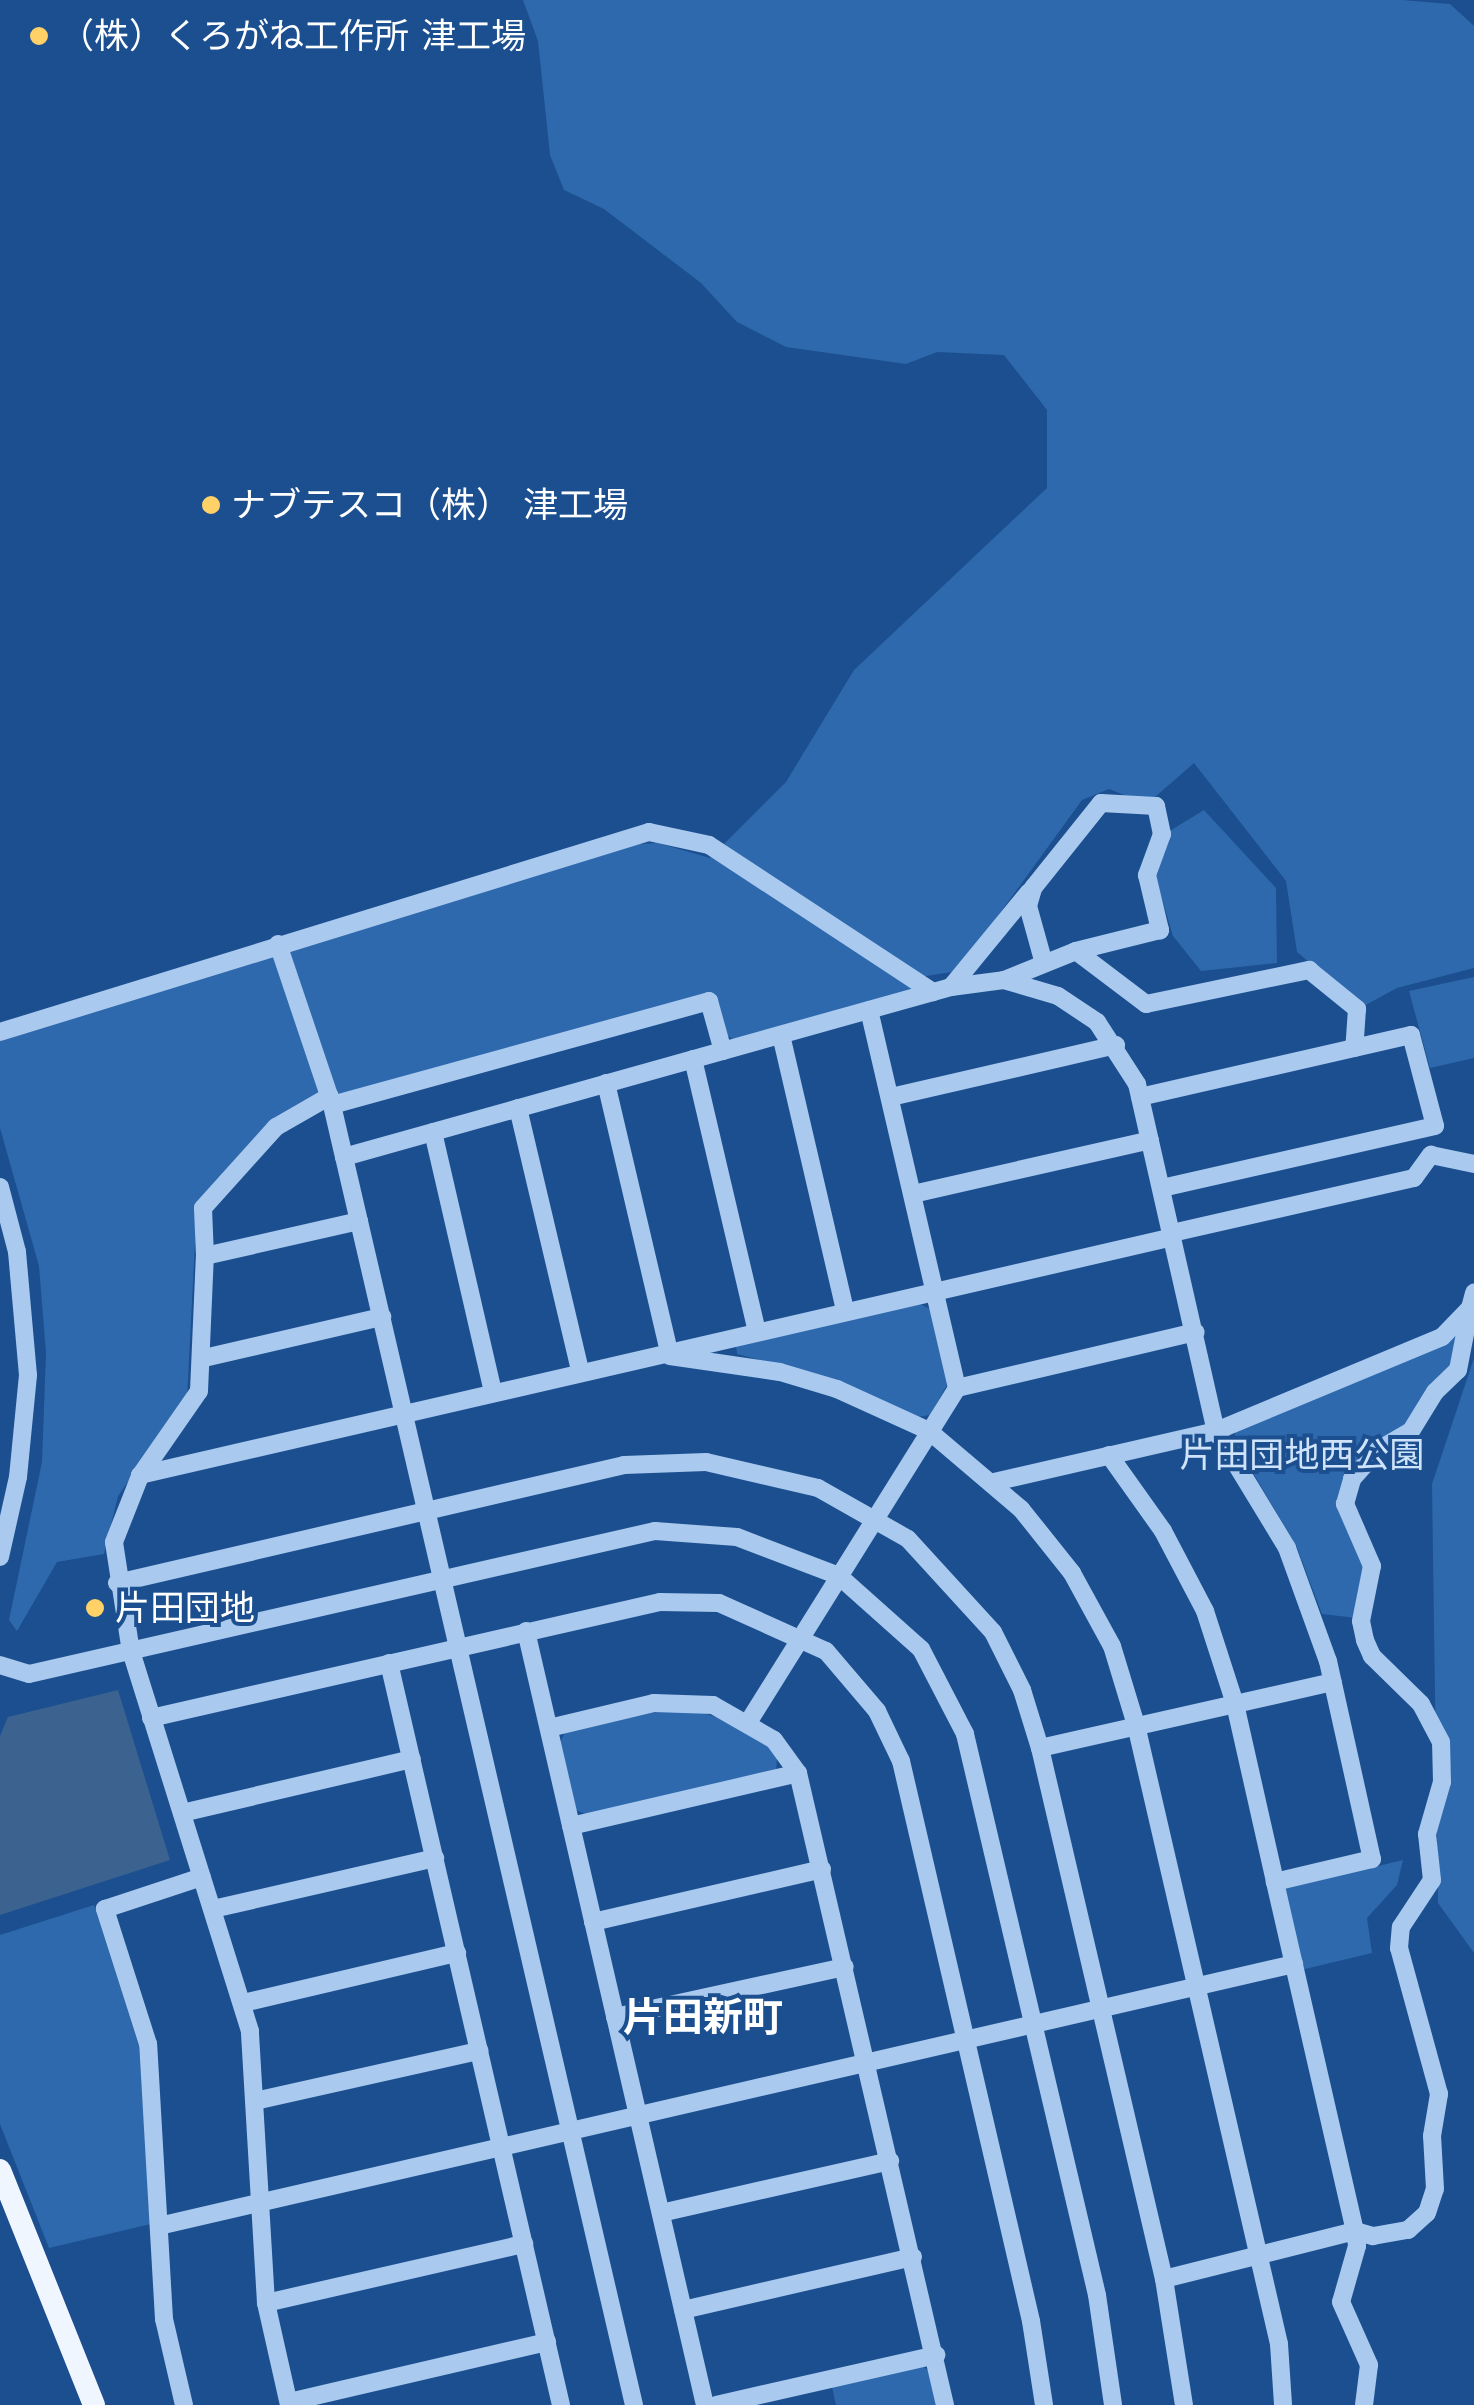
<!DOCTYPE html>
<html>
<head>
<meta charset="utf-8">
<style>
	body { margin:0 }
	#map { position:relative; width:1474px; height:2405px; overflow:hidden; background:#1b4f8f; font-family:"Work Sans","Noto Sans JP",sans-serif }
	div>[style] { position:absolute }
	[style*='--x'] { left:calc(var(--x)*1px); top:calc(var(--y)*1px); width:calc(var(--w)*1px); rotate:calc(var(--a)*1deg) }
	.green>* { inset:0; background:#2e69ad }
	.water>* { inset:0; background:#3c6290 }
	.minor>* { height:18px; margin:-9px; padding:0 9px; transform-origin:9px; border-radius:9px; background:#a9c9ee }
	.major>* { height:22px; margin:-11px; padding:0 11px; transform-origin:11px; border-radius:11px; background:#f0f6ff }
	.dots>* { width:28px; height:28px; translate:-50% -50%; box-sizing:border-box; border:5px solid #1b4f8f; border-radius:50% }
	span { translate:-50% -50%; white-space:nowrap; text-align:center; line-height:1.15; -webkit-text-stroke:8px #1b4f8f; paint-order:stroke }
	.poi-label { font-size:35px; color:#fff }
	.left { translate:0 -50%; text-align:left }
	.park-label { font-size:35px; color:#cfe3fa }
	.quarter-label { font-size:40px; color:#fff; font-weight:700 }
</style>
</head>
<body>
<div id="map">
	<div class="green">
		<div style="clip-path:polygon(523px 0,1402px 0,1450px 4px,1474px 26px,1474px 968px,1397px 988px,1362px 1007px,1297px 952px,1286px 881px,1194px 763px,1147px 804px,1109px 789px,1082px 800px,958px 971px,901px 980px,916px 990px,736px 1041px,725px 1034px,715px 996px,346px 1096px,313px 1099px,197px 1204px,187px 1399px,118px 1496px,104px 1554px,57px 1562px,17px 1631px,9px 1620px,42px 1462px,46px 1353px,39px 1266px,0 1128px,0 1041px,623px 845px,658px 843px,710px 858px,786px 782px,854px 670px,1047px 488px,1047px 410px,1004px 355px,937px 352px,906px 364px,786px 347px,737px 322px,701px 283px,604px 209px,564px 190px,550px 155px,538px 41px)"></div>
		<div style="clip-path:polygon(1204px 810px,1276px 888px,1277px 963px,1201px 971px,1173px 936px,1156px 879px,1168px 832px)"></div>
		<div style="clip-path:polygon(1474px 977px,1474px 1058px,1430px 1068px,1409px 991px)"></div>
		<div style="clip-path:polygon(918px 1303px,930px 1309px,947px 1385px,930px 1415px,917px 1417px,844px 1382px,737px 1354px,736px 1346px)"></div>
		<div style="clip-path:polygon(1461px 1322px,1454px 1367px,1410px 1425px,1374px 1447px,1340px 1511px,1367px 1569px,1357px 1618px,1322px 1614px,1296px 1545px,1235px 1443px,1235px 1431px,1448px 1343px)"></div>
		<div style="clip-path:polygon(1474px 1358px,1474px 1953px,1438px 1903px,1432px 1484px)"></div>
		<div style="clip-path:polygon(696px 1711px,730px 1721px,768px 1746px,777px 1758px,776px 1771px,586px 1814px,575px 1810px,560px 1743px,565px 1732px,657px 1712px)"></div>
		<div style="clip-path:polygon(1403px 1860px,1397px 1885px,1367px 1918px,1372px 1953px,1301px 1970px,1283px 1889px)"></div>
		<div style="clip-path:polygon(94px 1905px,139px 2046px,151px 2224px,49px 2248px,0 2124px,0 1935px)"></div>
		<div style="clip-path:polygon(922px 2366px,931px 2372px,936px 2405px,836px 2405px,832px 2387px)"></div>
	</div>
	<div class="water">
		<div style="clip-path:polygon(118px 1690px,170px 1860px,0 1915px,0 1736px,8px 1717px)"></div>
	</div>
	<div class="minor">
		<div style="--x:278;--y:944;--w:169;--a:71.4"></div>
		<div style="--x:1043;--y:960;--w:56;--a:-105.5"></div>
		<div style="--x:1028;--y:906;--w:19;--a:-74"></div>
		<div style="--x:1033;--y:888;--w:109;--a:-51.3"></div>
		<div style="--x:1101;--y:803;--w:55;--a:3.1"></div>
		<div style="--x:1156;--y:806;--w:29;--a:78"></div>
		<div style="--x:1162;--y:834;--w:44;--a:110.1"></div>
		<div style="--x:1147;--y:875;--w:57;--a:76.7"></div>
		<div style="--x:1160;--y:930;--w:87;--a:166"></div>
		<div style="--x:1004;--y:980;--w:78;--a:-21.9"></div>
		<div style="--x:1076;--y:951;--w:88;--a:37.1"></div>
		<div style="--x:1146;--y:1004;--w:167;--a:-11.8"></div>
		<div style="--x:1309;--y:970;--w:62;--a:39.1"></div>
		<div style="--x:1357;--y:1009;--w:39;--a:94"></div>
		<div style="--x:951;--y:987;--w:123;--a:-50.6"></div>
		<div style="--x:0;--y:1032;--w:679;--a:-17.13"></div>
		<div style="--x:649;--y:832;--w:61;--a:12.2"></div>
		<div style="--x:709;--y:845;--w:268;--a:33.3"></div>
		<div style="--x:781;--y:1035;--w:283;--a:76.9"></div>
		<div style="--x:693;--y:1059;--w:279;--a:76.8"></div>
		<div style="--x:606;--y:1083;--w:280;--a:76.8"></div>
		<div style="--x:891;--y:1097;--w:231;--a:-13"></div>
		<div style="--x:1140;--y:1097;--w:278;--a:-12.9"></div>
		<div style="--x:1411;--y:1035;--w:94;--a:75.2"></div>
		<div style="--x:1435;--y:1126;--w:280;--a:167.2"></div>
		<div style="--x:518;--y:1108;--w:270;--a:76.7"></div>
		<div style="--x:433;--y:1132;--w:267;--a:77"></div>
		<div style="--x:344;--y:1157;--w:53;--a:-103"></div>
		<div style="--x:332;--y:1105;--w:391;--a:-15.4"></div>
		<div style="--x:709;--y:1001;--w:52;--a:74.4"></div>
		<div style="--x:0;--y:1187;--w:67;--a:75.3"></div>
		<div style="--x:17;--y:1252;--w:123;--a:84.9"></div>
		<div style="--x:28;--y:1375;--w:102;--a:95.6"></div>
		<div style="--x:18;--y:1477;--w:82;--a:102.7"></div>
		<div style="--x:913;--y:1194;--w:243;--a:-12.8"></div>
		<div style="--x:1172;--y:1233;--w:248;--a:-12.8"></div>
		<div style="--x:1414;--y:1178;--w:29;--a:-54"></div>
		<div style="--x:1431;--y:1155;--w:44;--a:11.8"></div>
		<div style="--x:205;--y:1256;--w:48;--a:-92.4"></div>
		<div style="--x:203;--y:1208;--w:109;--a:-48"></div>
		<div style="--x:276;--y:1127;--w:62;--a:-29.9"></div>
		<div style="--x:670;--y:1356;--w:111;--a:8.3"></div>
		<div style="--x:780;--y:1372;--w:59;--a:16.6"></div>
		<div style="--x:837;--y:1389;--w:101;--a:24.5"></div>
		<div style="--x:929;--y:1431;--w:121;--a:40.3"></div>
		<div style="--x:1021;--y:1509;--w:82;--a:51.4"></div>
		<div style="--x:1072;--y:1573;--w:83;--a:61.3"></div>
		<div style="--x:1112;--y:1646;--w:83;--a:73.1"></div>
		<div style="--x:1136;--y:1725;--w:635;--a:76.99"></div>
		<div style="--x:1279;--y:2344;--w:61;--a:86.2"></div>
		<div style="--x:204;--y:1358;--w:183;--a:-13"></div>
		<div style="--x:957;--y:1388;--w:245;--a:-13.2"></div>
		<div style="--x:1109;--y:1455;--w:93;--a:54.6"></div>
		<div style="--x:1163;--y:1531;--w:90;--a:62.3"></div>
		<div style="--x:1205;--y:1611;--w:98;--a:72.1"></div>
		<div style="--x:1235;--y:1704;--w:182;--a:77.3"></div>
		<div style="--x:140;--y:1475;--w:1060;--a:-12.97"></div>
		<div style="--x:994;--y:1482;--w:228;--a:-12.9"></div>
		<div style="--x:1216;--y:1431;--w:245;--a:-22.6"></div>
		<div style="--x:1442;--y:1337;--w:40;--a:-46"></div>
		<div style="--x:1470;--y:1308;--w:16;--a:-75"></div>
		<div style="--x:117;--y:1583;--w:521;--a:-13.1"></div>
		<div style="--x:624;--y:1465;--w:82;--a:-2.1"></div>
		<div style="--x:706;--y:1462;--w:115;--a:13.1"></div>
		<div style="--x:818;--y:1488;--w:103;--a:29.5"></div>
		<div style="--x:908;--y:1539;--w:126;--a:47.6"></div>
		<div style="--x:993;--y:1632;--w:65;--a:63.4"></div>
		<div style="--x:1022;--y:1690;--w:61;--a:72.8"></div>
		<div style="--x:1040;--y:1748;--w:300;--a:-12.7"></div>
		<div style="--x:526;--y:1631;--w:794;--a:76.98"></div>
		<div style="--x:389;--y:1663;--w:762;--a:76.95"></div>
		<div style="--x:0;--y:1665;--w:30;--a:17"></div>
		<div style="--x:29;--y:1674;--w:642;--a:-12.87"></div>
		<div style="--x:655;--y:1531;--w:82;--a:4.2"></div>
		<div style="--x:737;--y:1537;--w:109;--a:20.9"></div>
		<div style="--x:839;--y:1576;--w:110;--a:41.7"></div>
		<div style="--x:921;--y:1649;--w:96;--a:62.6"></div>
		<div style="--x:965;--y:1734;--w:576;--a:76.76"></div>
		<div style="--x:1097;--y:2295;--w:111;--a:81.7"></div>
		<div style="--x:151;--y:1718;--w:522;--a:-12.84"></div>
		<div style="--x:660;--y:1602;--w:59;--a:1"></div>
		<div style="--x:719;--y:1603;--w:117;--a:24.2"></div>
		<div style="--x:826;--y:1651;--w:79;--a:49.6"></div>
		<div style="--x:877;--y:1711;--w:55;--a:64.4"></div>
		<div style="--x:901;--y:1761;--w:575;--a:76.93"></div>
		<div style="--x:1031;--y:2321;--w:85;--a:81.2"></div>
		<div style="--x:749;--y:1721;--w:393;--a:-58"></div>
		<div style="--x:957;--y:1388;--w:388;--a:-103.1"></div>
		<div style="--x:549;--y:1728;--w:108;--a:-13.4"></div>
		<div style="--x:654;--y:1703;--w:59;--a:1.9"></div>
		<div style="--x:713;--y:1705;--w:70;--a:29.8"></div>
		<div style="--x:774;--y:1740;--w:41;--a:54"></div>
		<div style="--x:798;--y:1773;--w:649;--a:76.91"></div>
		<div style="--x:1040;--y:1748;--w:545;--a:76.86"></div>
		<div style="--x:1164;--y:2279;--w:197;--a:-14.1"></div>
		<div style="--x:1355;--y:2231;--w:19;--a:16"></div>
		<div style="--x:1373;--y:2236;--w:36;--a:-10"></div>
		<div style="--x:1408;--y:2230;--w:25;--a:-42"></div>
		<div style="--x:1427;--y:2213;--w:25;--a:-72"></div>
		<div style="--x:1435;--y:2189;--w:53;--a:-93.2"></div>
		<div style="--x:1432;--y:2136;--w:43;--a:-80.5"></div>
		<div style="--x:1439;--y:2094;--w:151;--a:-105.3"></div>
		<div style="--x:1399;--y:1948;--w:21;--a:-85"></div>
		<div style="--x:1401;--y:1927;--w:56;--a:-56.6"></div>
		<div style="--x:1432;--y:1880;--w:46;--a:-96.2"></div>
		<div style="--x:1427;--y:1834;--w:54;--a:-73.9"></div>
		<div style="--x:1442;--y:1782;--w:40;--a:-91.4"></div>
		<div style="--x:1441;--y:1742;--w:43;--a:-117.8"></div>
		<div style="--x:1421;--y:1704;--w:69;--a:-135.6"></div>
		<div style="--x:1372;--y:1656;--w:17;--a:-114"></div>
		<div style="--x:1365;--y:1640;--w:19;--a:-102"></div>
		<div style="--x:1361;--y:1621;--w:56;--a:-78.7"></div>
		<div style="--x:1372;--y:1566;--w:68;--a:-113.5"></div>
		<div style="--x:1345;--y:1504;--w:26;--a:-74"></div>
		<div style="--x:1352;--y:1479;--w:39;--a:-48"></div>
		<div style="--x:1378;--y:1450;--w:38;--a:-30"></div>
		<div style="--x:1411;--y:1431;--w:46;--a:-58.4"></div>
		<div style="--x:1435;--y:1392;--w:32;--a:-44"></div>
		<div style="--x:1458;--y:1370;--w:63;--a:-79"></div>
		<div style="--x:182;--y:1813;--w:236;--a:-13.2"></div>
		<div style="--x:571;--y:1826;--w:233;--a:-13.1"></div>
		<div style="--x:213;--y:1909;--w:228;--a:-12.9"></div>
		<div style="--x:593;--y:1922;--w:235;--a:-13"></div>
		<div style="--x:243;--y:2003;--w:220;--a:-13.2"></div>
		<div style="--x:615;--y:2017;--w:235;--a:-12.3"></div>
		<div style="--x:255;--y:2101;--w:230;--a:-12.6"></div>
		<div style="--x:661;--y:2213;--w:235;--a:-12.8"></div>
		<div style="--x:159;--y:2226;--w:1165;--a:-13"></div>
		<div style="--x:1164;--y:2279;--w:128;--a:81"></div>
		<div style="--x:266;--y:2303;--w:265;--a:-12.9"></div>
		<div style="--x:683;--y:2310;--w:236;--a:-13"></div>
		<div style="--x:289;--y:2402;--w:265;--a:-13.1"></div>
		<div style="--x:184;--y:2405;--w:88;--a:-103.1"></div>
		<div style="--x:164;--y:2319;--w:275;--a:-93.3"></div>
		<div style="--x:148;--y:2044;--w:142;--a:-107.7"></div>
		<div style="--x:105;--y:1909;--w:102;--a:-18.3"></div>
		<div style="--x:289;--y:2405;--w:105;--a:-102.7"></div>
		<div style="--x:266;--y:2303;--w:272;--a:-93.4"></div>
		<div style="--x:250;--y:2031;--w:397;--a:-107.4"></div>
		<div style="--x:131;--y:1652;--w:111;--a:-98.8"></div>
		<div style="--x:114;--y:1542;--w:71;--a:-68.5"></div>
		<div style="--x:140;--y:1476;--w:103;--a:-55.2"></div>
		<div style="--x:199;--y:1391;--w:135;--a:-87.5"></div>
		<div style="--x:205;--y:1256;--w:158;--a:-12.8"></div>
		<div style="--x:634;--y:2405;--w:1281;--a:-103.08"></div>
		<div style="--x:344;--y:1157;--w:630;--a:-15.65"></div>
		<div style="--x:951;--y:987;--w:53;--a:-7.5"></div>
		<div style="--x:1004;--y:980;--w:56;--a:16.5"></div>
		<div style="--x:1058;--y:996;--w:47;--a:33.7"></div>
		<div style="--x:1097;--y:1022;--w:74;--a:57.2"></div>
		<div style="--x:1137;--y:1084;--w:356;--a:77.2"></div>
		<div style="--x:1216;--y:1431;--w:137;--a:58.7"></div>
		<div style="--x:1287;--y:1548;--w:120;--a:70.1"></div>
		<div style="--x:1328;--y:1661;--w:203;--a:77.5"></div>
		<div style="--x:1372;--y:1859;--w:100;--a:166.7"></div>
		<div style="--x:1275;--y:1882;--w:358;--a:77.1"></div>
		<div style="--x:1355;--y:2231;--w:15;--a:82"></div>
		<div style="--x:1357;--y:2246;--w:58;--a:105.9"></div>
		<div style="--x:1341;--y:2302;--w:69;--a:66"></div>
		<div style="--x:1369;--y:2365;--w:40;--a:97.1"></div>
		<div style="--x:716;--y:2405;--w:226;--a:-12.8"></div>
	</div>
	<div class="major">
		<div style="--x:0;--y:2170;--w:253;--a:68.2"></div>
	</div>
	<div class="dots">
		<div style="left:39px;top:36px;background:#ffd166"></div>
		<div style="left:211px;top:505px;background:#ffd166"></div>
		<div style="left:95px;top:1608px;background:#ffd166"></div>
	</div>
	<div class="poi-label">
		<span class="left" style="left:59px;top:36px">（株）くろがね工作所 津工場</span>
		<span class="left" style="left:231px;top:505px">ナブテスコ（株） 津工場</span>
		<span class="left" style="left:115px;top:1608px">片田団地</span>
	</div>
	<div class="park-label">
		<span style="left:1302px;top:1455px">片田団地西公園</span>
	</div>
	<div class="quarter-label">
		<span style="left:703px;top:2018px">片田新町</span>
	</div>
</div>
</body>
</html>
